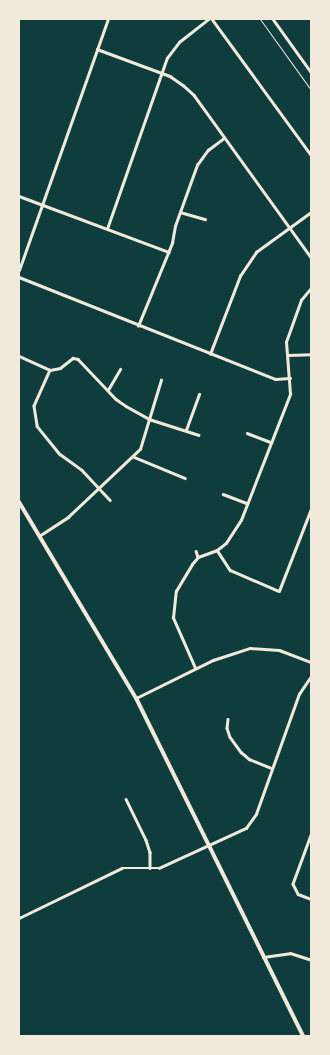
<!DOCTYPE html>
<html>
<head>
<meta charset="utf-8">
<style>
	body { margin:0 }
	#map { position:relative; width:330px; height:1055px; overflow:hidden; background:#0f3d3e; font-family:Barlow,sans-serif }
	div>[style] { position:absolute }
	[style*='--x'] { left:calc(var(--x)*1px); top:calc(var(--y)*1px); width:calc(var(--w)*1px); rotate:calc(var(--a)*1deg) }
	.path>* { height:1px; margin:-0.5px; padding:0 0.5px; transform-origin:0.5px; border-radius:0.5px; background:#f1e9da }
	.minor>* { height:2.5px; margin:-1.25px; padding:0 1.25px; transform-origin:1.25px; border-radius:1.25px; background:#f1e9da }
	.tertiary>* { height:3px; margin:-1.5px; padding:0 1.5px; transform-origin:1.5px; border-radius:1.5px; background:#f1e9da }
	.primary>* { height:4px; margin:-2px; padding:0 2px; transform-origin:2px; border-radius:2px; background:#f1e9da }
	span { translate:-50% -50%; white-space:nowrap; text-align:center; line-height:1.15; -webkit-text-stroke:3px #f1e9da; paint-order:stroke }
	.frame { position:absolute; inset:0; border:20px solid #f1e9da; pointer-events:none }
</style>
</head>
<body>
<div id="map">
	<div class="path">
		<div style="--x:260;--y:19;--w:87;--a:54.3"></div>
	</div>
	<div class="minor">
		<div style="--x:212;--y:19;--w:168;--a:53.9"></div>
		<div style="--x:273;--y:19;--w:65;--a:54.4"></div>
		<div style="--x:97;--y:49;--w:78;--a:20.3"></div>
		<div style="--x:170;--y:76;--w:16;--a:35"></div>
		<div style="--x:183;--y:85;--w:15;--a:42"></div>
		<div style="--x:194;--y:95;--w:200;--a:54.2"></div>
		<div style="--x:19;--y:196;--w:160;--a:20.5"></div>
		<div style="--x:180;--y:212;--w:26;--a:16"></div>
		<div style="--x:107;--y:229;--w:181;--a:-70.7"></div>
		<div style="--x:167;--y:58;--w:20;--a:-53"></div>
		<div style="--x:179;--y:42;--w:37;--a:-38"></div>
		<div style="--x:19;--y:277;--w:276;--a:21.7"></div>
		<div style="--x:275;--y:379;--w:15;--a:-4"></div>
		<div style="--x:138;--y:326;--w:90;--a:-67.7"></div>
		<div style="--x:172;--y:243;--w:17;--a:-80"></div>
		<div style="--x:175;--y:226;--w:65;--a:-70.2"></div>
		<div style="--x:197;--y:165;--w:19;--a:-54"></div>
		<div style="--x:208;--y:150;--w:20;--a:-37"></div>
		<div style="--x:210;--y:354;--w:84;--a:-69"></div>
		<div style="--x:240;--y:276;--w:29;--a:-56"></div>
		<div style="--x:256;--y:252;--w:68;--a:-36"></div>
		<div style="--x:288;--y:355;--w:23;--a:-2"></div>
		<div style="--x:19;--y:356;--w:34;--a:24"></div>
		<div style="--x:50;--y:370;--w:10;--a:-11"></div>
		<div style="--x:60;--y:368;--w:16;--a:-38"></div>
		<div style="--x:73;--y:358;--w:5;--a:11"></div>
		<div style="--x:78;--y:359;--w:55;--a:46.5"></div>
		<div style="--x:116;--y:399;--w:12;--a:35"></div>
		<div style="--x:126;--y:406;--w:26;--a:29"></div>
		<div style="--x:149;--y:419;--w:52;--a:17.7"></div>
		<div style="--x:50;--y:370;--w:39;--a:114"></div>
		<div style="--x:34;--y:406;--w:20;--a:81"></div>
		<div style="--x:37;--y:426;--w:36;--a:51"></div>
		<div style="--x:60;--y:454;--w:27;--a:36"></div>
		<div style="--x:82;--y:470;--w:41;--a:47"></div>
		<div style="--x:108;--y:390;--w:24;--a:-60"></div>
		<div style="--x:186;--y:430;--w:38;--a:-70"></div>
		<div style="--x:247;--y:433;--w:26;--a:21"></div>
		<div style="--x:134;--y:457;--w:55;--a:22.4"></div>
		<div style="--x:223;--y:494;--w:26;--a:21"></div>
		<div style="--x:39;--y:536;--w:35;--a:-33"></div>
		<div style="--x:68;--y:517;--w:99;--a:-43.4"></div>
		<div style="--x:140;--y:449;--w:72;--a:-73.1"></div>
		<div style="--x:217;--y:550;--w:24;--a:57"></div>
		<div style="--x:230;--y:570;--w:53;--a:23.2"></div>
		<div style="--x:279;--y:591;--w:88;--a:-68.7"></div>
		<div style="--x:196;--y:551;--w:6;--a:72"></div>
		<div style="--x:195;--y:668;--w:55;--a:-113.7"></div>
		<div style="--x:173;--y:618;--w:27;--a:-84"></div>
		<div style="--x:176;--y:591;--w:31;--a:-59"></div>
		<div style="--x:192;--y:564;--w:9;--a:-49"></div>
		<div style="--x:198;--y:557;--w:20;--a:-20"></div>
		<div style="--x:217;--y:550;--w:11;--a:-38"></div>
		<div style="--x:226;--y:543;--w:27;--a:-57"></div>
		<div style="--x:241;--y:520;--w:135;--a:-68.7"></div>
		<div style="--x:290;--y:394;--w:52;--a:-94.4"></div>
		<div style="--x:286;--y:342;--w:45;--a:-70.3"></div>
		<div style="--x:301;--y:300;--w:16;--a:-50"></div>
		<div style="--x:228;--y:719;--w:9;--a:96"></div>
		<div style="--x:227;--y:728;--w:9;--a:72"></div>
		<div style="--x:230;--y:737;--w:19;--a:54"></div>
		<div style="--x:241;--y:752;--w:11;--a:41"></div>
		<div style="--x:249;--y:759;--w:24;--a:22"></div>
		<div style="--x:126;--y:799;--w:46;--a:64"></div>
		<div style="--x:146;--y:840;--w:13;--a:72"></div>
		<div style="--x:150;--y:852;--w:16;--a:90"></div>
		<div style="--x:311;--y:835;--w:52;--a:110.2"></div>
		<div style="--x:293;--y:884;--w:11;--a:63"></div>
		<div style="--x:298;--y:894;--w:14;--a:21"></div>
		<div style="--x:19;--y:918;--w:114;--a:-25.9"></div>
		<div style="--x:122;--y:868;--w:37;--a:0"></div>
		<div style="--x:159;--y:868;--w:96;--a:-24.7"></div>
		<div style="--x:246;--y:828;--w:17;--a:-54"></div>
		<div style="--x:256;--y:814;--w:127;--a:-70.3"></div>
		<div style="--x:299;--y:694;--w:22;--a:-56"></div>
	</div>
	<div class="tertiary">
		<div style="--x:19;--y:270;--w:266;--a:-70.5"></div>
		<div style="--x:136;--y:698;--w:86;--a:-26.3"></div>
		<div style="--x:213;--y:660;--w:39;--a:-18"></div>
		<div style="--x:250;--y:648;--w:29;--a:4"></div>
		<div style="--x:279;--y:650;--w:34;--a:21"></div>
		<div style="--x:263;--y:957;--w:27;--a:-8"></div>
		<div style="--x:290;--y:953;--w:22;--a:18"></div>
	</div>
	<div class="primary">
		<div style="--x:19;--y:502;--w:228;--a:59.2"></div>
		<div style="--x:136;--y:698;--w:377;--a:63.7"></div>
	</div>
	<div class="frame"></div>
</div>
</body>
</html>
